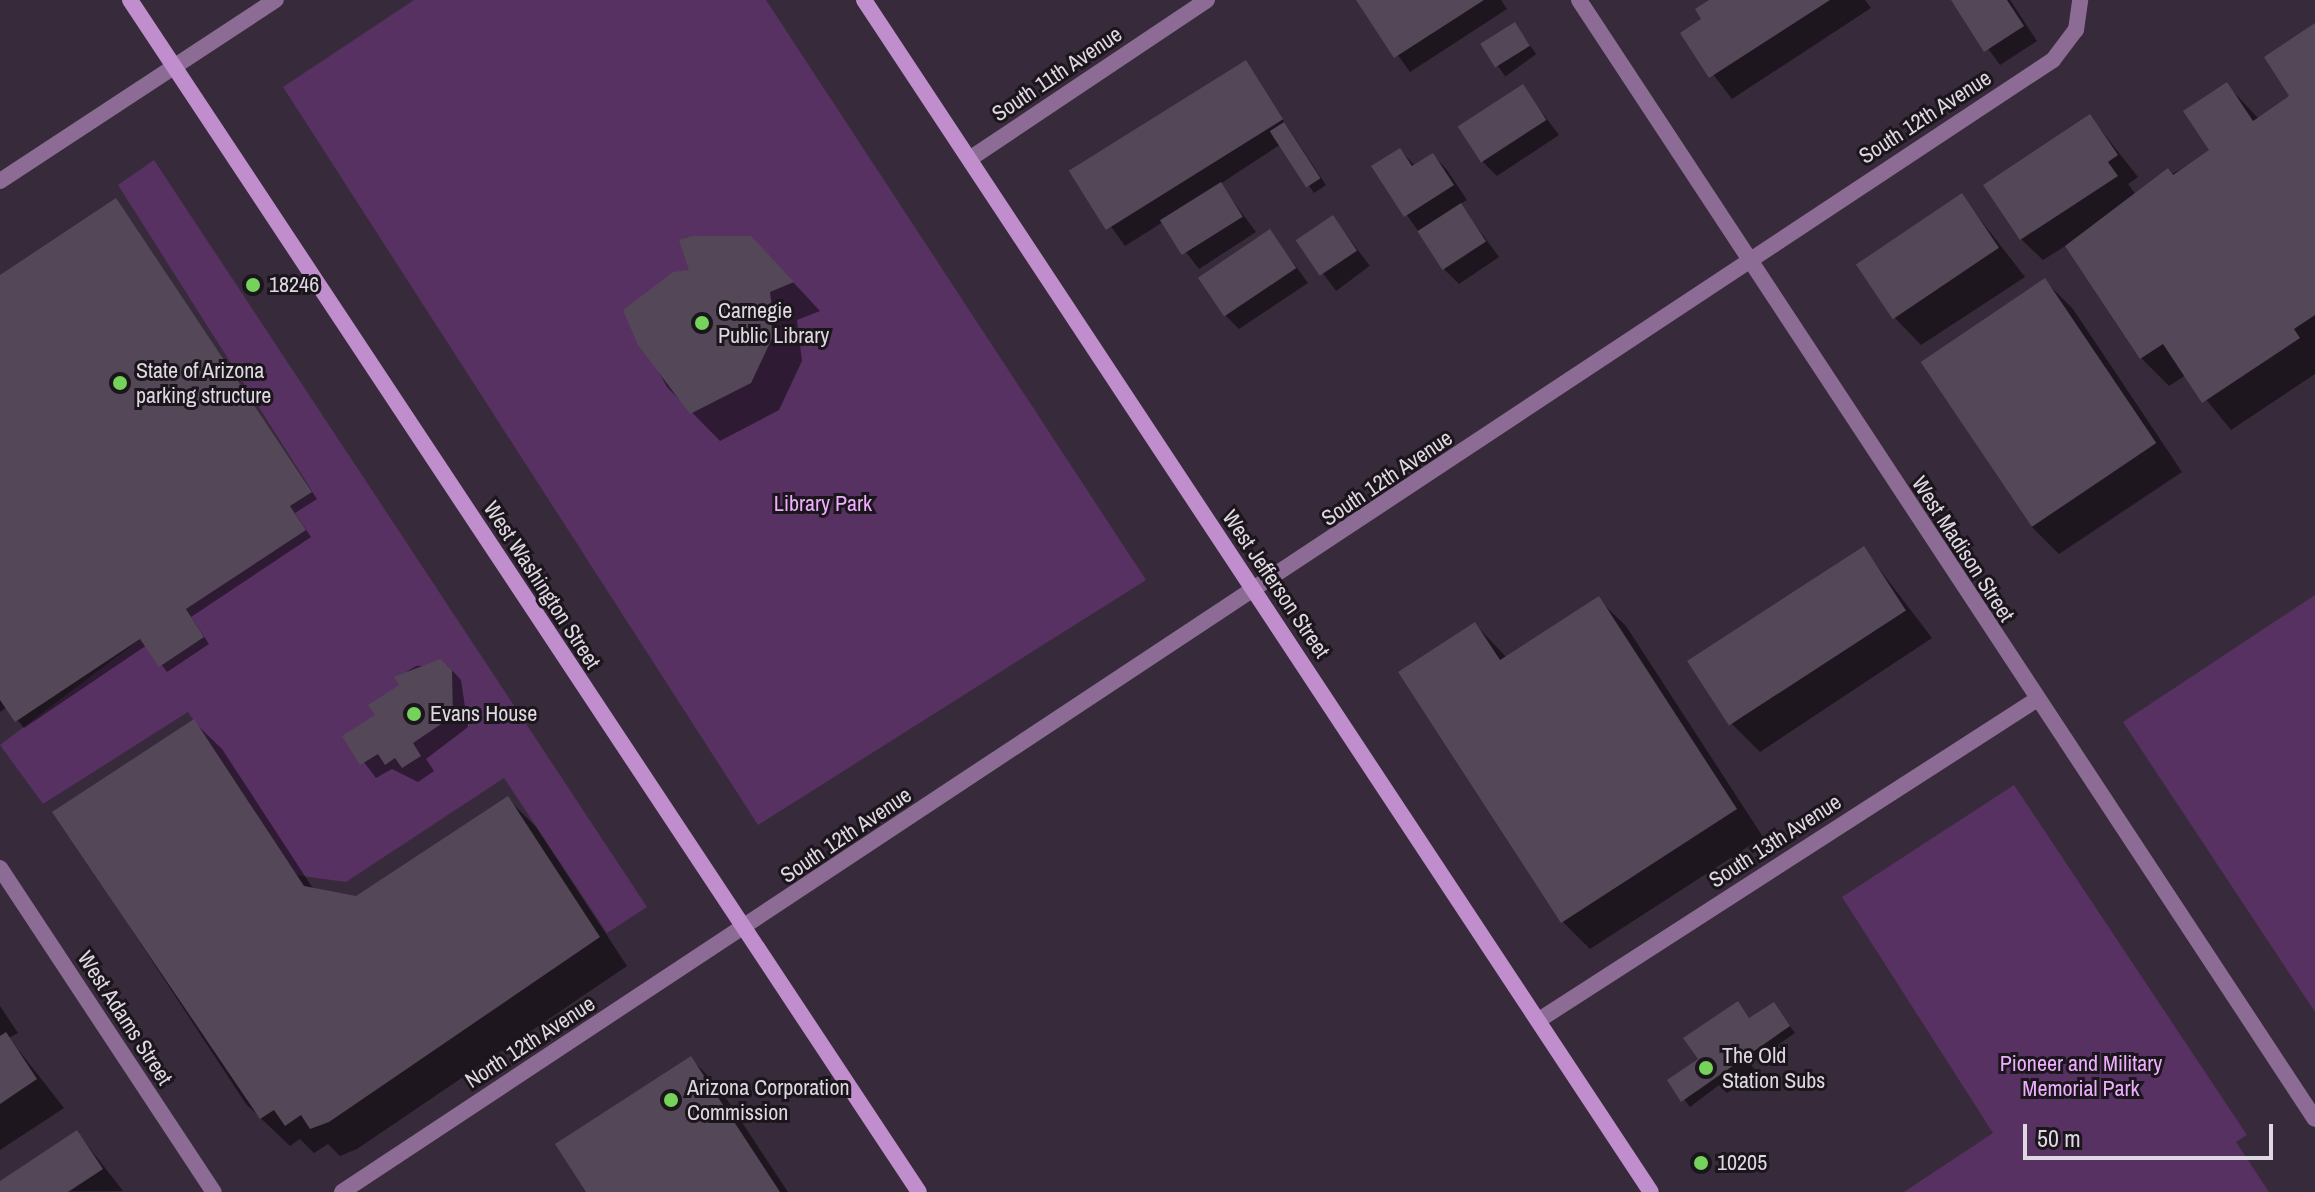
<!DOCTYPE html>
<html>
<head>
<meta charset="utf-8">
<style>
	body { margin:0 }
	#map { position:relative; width:2315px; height:1192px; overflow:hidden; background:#372a3a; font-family:"Archivo Narrow",sans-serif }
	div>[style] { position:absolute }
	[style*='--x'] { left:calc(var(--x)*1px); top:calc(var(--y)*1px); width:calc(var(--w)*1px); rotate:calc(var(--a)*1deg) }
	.green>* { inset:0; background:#573161 }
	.shadow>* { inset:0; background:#0007; transform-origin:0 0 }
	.building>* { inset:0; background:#544758; transform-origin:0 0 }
	.minor>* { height:16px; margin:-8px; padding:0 8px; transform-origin:8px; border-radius:8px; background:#8c6c94 }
	.secondary>* { height:16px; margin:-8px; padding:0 8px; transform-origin:8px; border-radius:8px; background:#c08dcd }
	.dots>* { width:22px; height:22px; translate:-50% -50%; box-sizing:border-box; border:4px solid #1b151c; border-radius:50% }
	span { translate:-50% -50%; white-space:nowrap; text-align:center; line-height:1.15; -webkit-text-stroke:6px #1b151c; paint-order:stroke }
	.street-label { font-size:22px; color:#dfd7e1 }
	.poi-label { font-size:22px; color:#dfd7e1 }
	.left { translate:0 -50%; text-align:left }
	.park-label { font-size:22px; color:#eeaefe }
	.scale { position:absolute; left:2023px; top:1124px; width:250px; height:36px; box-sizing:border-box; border:4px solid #dfd7e1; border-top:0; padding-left:10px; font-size:24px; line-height:28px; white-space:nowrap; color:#dfd7e1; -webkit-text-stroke:6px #1b151c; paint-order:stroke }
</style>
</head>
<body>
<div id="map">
	<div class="green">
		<div style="clip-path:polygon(414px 0,766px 0,1146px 580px,758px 825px,283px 87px)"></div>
		<div style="clip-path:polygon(154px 160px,647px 907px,607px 933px,504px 778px,346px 882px,295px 875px,188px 712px,43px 804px,0 745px,140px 639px,204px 637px,186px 609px,305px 530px,290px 506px,312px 491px,118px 185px)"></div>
		<div style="clip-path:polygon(2315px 595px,2315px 1012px,2123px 722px)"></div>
		<div style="clip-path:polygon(2014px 785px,2247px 1135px,2236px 1142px,2269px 1192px,1904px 1192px,1993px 1133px,1842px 897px)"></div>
	</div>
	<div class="shadow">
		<div style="clip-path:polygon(1358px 0,1501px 0,1507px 9px,1410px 72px)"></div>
		<div style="clip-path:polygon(1712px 0,1865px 0,1871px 8px,1732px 99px,1682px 34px,1704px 20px)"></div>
		<div style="clip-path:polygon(1953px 0,2010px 0,2037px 41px,2000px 65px)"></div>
		<div style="left:1515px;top:25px;width:36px;height:38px;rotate:54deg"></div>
		<div style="clip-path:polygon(2315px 26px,2315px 374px,2231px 430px,2186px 375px,2169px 386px,2141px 358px,2067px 245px,2043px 260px,2021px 239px,2090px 116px,2138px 177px,2128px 184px,2136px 195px,2212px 151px,2226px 84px,2259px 119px,2292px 97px)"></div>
		<div style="clip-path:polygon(1245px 63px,1326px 185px,1314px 193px,1281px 144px,1220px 184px,1256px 232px,1199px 269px,1163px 222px,1125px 246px,1074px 175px)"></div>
		<div style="clip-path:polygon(1522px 86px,1559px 135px,1497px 176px,1483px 162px)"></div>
		<div style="clip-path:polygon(1400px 150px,1415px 166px,1433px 155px,1447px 170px,1467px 200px,1460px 204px,1499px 257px,1459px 284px,1444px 269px,1374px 167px)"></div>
		<div style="clip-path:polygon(1962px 196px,2025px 277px,1921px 345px,1894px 317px)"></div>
		<div style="clip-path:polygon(116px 200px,317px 499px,295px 513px,311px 537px,191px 617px,209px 644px,167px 672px,147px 645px,24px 728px,7px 707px,0 712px,0 278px)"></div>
		<div style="left:1333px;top:217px;width:61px;height:42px;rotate:53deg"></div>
		<div style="clip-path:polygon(1270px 231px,1308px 283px,1239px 329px,1224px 314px)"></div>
		<div style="clip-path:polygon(779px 267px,820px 311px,797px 320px,802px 361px,779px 410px,720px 441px,667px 387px,625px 311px)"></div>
		<div style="clip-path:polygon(2045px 281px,2073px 309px,2182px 472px,2059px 554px,2031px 526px)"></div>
		<div style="clip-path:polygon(1864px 549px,1932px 638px,1760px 752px,1732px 724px)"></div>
		<div style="clip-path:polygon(1598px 599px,1626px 626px,1763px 837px,1590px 949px,1563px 922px,1475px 624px,1507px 658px)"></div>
		<div style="clip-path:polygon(447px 665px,461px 680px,468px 727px,426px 759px,434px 771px,418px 782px,392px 769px,376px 778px,345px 737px,378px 716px,402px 686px,397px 678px,416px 666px)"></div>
		<div style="clip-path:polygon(194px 722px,222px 749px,314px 890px,356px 898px,508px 799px,536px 827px,627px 966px,357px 1149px,340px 1156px,328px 1144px,314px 1153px,300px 1139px,290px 1146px,246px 1104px,55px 813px)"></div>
		<div style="clip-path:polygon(1738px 1004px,1750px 1020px,1774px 1004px,1795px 1033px,1750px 1064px,1757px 1072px,1727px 1093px,1719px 1085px,1690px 1107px,1670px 1081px,1700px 1060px)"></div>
		<div style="clip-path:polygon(0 1006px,18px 1033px,9px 1038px,64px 1108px,0 1150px)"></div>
		<div style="clip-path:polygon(690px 1058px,718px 1086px,788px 1192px,589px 1192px)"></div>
		<div style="clip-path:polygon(77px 1132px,123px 1191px,0 1192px,0 1184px)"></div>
	</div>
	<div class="building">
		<div style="clip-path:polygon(1356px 0,1484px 0,1394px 58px)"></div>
		<div style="clip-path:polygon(1709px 0,1830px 0,1709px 78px,1680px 33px,1701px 19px,1695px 9px)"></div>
		<div style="clip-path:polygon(1951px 0,2007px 0,2024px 26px,1984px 52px)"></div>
		<div style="left:1515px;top:22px;width:28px;height:41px;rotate:58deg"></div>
		<div style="clip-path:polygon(2315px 23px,2315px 315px,2294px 329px,2300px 338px,2202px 403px,2163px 344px,2140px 359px,2065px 246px,2168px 168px,2173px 175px,2209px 150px,2183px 111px,2227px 82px,2253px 121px,2289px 96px,2264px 57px)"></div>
		<div style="left:1246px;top:60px;width:70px;height:209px;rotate:58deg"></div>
		<div style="left:1523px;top:84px;width:43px;height:78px;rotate:57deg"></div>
		<div style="clip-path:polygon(2090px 114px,2118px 155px,2108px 162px,2118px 176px,2020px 240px,1983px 185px)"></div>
		<div style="left:1284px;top:122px;width:67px;height:17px;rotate:57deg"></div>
		<div style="clip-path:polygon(1400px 148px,1412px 166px,1433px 153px,1454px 185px,1404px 217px,1371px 166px)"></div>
		<div style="left:1221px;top:182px;width:41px;height:72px;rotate:58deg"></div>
		<div style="left:1962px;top:193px;width:66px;height:128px;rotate:56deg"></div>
		<div style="clip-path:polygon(116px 198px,312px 492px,290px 506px,306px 530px,186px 609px,204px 637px,159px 667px,140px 639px,15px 722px,0 700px,0 275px)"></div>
		<div style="left:1461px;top:203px;width:46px;height:52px;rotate:57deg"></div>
		<div style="left:1333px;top:215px;width:43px;height:45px;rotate:56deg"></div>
		<div style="left:1270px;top:229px;width:47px;height:87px;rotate:56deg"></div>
		<div style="clip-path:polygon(692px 236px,751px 236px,794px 282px,770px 292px,775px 332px,751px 383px,690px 414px,638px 345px,623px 310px,673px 272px,689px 270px,679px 240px)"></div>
		<div style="left:2045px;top:278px;width:199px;height:150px;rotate:56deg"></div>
		<div style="left:1864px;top:546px;width:77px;height:211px;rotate:57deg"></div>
		<div style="clip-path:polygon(1599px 596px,1737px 809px,1561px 923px,1398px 672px,1475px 622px,1500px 660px)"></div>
		<div style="clip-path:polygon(440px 659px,452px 670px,453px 716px,413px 743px,421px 756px,402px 768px,395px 758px,385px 765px,378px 754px,360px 765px,342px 736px,375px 715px,368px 705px,399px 685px,394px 677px)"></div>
		<div style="clip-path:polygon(194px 719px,304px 886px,356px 896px,508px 796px,600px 937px,329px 1122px,310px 1129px,301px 1115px,285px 1126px,274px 1110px,260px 1119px,52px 812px)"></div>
		<div style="clip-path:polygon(1738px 1001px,1749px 1018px,1774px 1002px,1790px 1026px,1681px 1102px,1667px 1080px,1698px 1059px,1683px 1038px)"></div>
		<div style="clip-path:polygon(6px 1032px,37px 1079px,0 1104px,0 1036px)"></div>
		<div style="clip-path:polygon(691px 1056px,780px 1192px,586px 1192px,555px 1144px)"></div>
		<div style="clip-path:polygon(77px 1130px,103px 1169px,68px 1192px,0 1192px,0 1181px)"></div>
	</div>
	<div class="minor">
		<div style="--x:1579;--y:0;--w:1339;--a:56.67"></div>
		<div style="--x:971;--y:158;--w:284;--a:-33.8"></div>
		<div style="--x:0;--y:181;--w:330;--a:-33.3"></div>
		<div style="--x:0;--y:868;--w:388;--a:56.6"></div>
		<div style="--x:1539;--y:1020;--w:591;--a:-32.78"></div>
		<div style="--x:342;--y:1192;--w:2052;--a:-33.49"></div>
		<div style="--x:2053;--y:60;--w:38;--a:-53"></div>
		<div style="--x:2076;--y:30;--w:30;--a:-82"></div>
	</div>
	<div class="secondary">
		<div style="--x:130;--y:0;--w:1429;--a:56.5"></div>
		<div style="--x:864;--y:0;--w:1428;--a:56.57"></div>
	</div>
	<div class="dots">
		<div style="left:253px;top:285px;background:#75d25b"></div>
		<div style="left:702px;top:323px;background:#75d25b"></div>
		<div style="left:120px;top:383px;background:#75d25b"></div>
		<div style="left:414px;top:714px;background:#75d25b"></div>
		<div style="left:1706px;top:1068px;background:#75d25b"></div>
		<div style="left:671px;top:1100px;background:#75d25b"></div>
		<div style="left:1701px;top:1163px;background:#75d25b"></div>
	</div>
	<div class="street-label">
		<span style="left:1057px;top:74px;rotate:-34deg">South 11th Avenue</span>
		<span style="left:1925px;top:117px;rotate:-33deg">South 12th Avenue</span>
		<span style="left:1387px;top:478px;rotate:-34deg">South 12th Avenue</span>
		<span style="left:1963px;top:549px;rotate:57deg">West Madison Street</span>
		<span style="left:1276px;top:584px;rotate:56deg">West Jefferson Street</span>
		<span style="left:542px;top:585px;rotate:57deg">West Washington Street</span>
		<span style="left:846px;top:835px;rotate:-34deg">South 12th Avenue</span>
		<span style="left:1775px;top:841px;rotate:-33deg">South 13th Avenue</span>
		<span style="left:125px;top:1018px;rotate:57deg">West Adams Street</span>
		<span style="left:530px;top:1042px;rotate:-33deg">North 12th Avenue</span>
	</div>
	<div class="poi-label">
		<span class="left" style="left:269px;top:285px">18246</span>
		<span class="left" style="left:718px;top:323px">Carnegie<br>Public Library</span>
		<span class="left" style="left:136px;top:383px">State of Arizona<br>parking structure</span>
		<span class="left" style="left:430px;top:714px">Evans House</span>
		<span class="left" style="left:1722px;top:1068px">The Old<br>Station Subs</span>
		<span class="left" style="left:687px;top:1100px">Arizona Corporation<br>Commission</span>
		<span class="left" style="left:1717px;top:1163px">10205</span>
	</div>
	<div class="park-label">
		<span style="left:823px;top:504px">Library Park</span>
		<span style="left:2081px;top:1076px">Pioneer and Military<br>Memorial Park</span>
	</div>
	<div class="scale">50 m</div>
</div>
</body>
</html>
